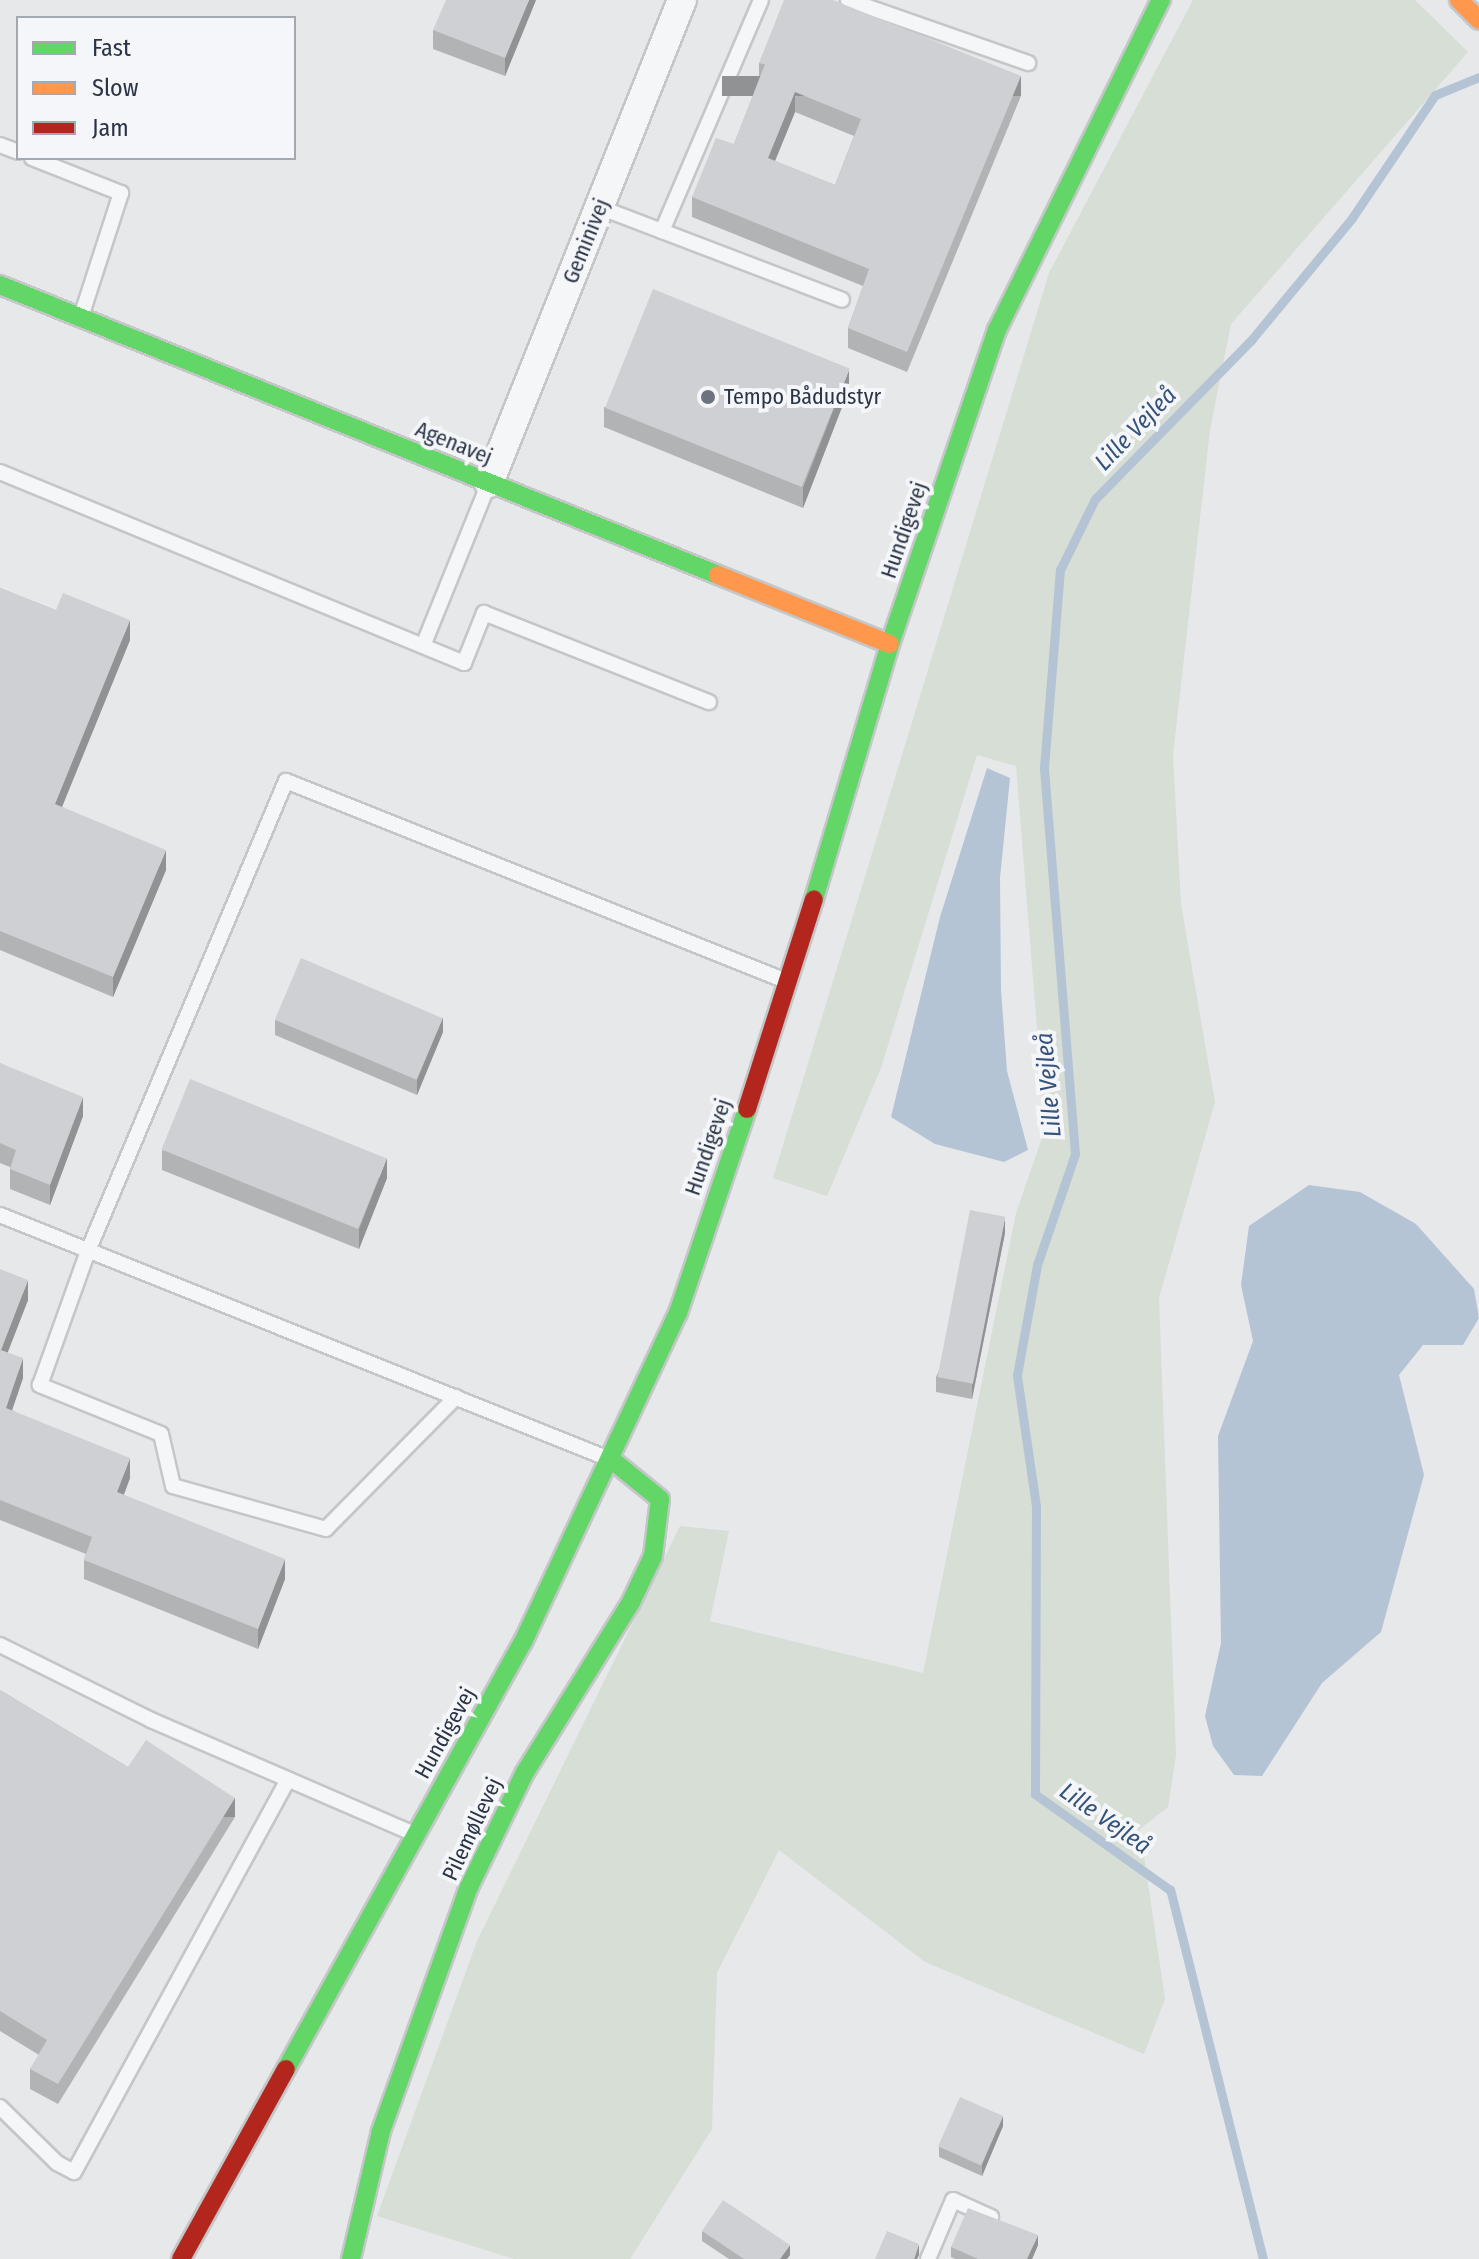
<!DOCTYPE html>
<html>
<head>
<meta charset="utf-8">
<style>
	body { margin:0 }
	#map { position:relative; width:1479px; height:2259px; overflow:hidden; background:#e6e8ea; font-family:"Fira Sans Condensed",sans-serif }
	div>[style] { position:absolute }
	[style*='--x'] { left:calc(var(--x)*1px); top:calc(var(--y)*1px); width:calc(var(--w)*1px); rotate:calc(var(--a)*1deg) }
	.green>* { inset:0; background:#d6ded6 }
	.water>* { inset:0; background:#b4c4d5 }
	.stream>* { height:9px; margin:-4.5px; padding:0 4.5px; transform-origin:4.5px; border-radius:4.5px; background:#b4c4d5 }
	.roads { filter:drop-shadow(2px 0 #c4c6c8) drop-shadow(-2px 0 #c4c6c8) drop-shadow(0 2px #c4c6c8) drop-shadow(0 -2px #c4c6c8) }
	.lane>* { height:14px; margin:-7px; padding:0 7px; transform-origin:7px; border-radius:7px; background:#f5f6f7 }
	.street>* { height:28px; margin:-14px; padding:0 14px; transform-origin:14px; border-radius:14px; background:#f5f6f7 }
	.fast>* { height:18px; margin:-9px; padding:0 9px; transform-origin:9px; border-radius:9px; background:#63d668 }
	.slow>* { height:18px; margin:-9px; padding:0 9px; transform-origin:9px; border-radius:9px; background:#ff974d }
	.jam>* { height:18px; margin:-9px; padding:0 9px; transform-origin:9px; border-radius:9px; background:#b3261e }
	.wall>* { inset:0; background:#b1b3b5 }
	.shaded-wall>* { inset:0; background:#909294; transform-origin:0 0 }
	.building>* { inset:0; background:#ced0d3; transform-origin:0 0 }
	.dots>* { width:22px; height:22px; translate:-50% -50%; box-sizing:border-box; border:4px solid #f4f6f9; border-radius:50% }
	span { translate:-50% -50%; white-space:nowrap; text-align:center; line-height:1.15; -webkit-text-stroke:8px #f4f6f9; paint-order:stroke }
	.street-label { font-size:22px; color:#2b3445 }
	.poi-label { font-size:22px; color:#2b3445 }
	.left { translate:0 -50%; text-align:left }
	.water-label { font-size:24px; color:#34527a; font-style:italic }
	.legend { position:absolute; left:16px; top:16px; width:280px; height:144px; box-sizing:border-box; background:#f4f6f9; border:2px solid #a4a8b1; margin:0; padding:10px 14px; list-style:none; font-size:24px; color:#2b3445 }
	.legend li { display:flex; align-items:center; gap:16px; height:40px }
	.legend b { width:40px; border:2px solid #a4a8b1 }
</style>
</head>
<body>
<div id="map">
	<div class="green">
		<div style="clip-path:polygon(1193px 0,1415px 0,1468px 52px,1231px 324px,1210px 430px,1173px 755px,1181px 904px,1215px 1102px,1159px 1298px,1176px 1755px,1168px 1807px,1140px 1829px,1165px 1999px,1144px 2054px,925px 1962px,779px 1850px,717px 1973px,712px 2129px,630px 2259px,514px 2259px,377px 2216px,477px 1941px,680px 1526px,729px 1531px,710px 1621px,923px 1673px,1016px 1213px,1045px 1129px,1016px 766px,977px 755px,881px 1068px,827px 1196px,773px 1178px,1049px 273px)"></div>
	</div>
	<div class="water">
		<div style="clip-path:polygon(987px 768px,1010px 778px,1000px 878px,1001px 990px,1007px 1071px,1028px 1150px,1004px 1162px,935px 1144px,891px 1117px,940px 917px)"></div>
		<div style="clip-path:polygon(1309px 1185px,1360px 1192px,1416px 1224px,1474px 1289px,1479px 1318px,1463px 1345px,1423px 1345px,1399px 1375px,1424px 1475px,1381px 1632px,1322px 1683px,1262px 1776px,1234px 1775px,1213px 1746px,1205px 1716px,1221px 1643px,1218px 1436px,1253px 1341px,1241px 1285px,1249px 1226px)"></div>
	</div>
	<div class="stream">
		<div style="--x:1263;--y:2259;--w:381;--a:-104.1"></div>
		<div style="--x:1170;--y:1890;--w:166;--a:-144.6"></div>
		<div style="--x:1035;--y:1794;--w:288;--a:-89.8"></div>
		<div style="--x:1036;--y:1506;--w:132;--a:-98.3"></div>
		<div style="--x:1017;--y:1375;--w:112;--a:-79.7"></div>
		<div style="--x:1037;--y:1265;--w:117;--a:-71.1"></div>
		<div style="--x:1075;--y:1154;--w:387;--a:-94.6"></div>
		<div style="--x:1044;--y:768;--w:199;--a:-85.4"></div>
		<div style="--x:1060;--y:570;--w:79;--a:-63.8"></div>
		<div style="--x:1095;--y:499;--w:224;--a:-45.5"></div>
		<div style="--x:1252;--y:339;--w:157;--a:-50.4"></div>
		<div style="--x:1352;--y:218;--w:148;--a:-56"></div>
		<div style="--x:1435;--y:95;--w:48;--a:-22.2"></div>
	</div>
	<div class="roads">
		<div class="lane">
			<div style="--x:848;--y:0;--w:191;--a:19.3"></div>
			<div style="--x:0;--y:145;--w:19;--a:21"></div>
			<div style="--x:32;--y:158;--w:96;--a:21.5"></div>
			<div style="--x:121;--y:193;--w:130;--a:107.9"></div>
			<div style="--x:599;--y:207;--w:260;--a:20.9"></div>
			<div style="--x:662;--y:231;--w:251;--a:-66.8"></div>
			<div style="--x:0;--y:472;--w:502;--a:22.37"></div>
			<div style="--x:464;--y:663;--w:54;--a:-68.2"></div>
			<div style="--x:484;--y:613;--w:242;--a:21.6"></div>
			<div style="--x:423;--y:646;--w:176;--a:-68"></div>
			<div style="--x:0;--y:1215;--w:656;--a:21.83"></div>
			<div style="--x:456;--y:1397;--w:185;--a:134.6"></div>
			<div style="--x:326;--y:1529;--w:159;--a:-164.3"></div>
			<div style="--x:173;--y:1486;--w:53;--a:-103"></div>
			<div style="--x:161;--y:1434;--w:131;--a:-158"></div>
			<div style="--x:40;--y:1385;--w:142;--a:-70.3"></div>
			<div style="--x:88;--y:1251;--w:510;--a:-67.16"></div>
			<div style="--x:286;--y:781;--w:539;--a:21.8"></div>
			<div style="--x:0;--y:1645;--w:169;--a:26.4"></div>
			<div style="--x:151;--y:1720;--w:284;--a:23.4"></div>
			<div style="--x:0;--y:2107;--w:80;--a:44.5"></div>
			<div style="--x:57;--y:2163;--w:19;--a:28"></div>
			<div style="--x:74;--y:2172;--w:447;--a:-61.4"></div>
			<div style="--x:928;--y:2259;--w:64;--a:-67"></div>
			<div style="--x:953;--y:2200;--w:42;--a:24.1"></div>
		</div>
		<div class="street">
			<div style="--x:489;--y:483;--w:520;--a:-68.22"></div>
		</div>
		<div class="fast">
			<div style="--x:0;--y:285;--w:774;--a:21.99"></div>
			<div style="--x:814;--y:899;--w:266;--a:-73.4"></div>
			<div style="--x:890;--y:644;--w:332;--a:-71.2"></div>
			<div style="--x:997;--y:330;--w:369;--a:-63.6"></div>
			<div style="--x:286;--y:2069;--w:488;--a:-61"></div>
			<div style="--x:523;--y:1642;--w:364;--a:-64.8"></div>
			<div style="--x:678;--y:1313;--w:215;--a:-71.3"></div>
			<div style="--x:351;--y:2259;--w:131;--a:-76.8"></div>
			<div style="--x:381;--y:2131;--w:259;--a:-70.2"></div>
			<div style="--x:469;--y:1887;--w:126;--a:-64"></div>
			<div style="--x:524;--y:1774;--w:203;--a:-58.1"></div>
			<div style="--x:631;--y:1602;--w:51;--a:-64.4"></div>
			<div style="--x:653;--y:1556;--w:57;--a:-83"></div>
			<div style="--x:660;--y:1499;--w:62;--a:-140.9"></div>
		</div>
		<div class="slow">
			<div style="--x:1459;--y:0;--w:28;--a:45"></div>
			<div style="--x:718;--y:575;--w:185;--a:21.9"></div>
		</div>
		<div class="jam">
			<div style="--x:747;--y:1109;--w:220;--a:-72.3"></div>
			<div style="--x:181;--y:2259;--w:217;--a:-61.1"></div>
		</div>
	</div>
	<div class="wall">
		<div style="clip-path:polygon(536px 0,505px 76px,433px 49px,433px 30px)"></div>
		<div style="clip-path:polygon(evenodd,759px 63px,1021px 96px,907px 372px,848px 348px,848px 328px,863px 286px,692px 217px,692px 197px,734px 144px,759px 80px,759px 63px,795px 112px,854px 136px,835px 185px,775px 161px,795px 112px)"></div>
		<div style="clip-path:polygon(849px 389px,803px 508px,604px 427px,604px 407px)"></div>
		<div style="clip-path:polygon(0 588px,130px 640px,62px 807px,166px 870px,113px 997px,0 950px)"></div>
		<div style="clip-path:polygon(275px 1020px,443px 1032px,417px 1095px,275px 1035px)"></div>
		<div style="clip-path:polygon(0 1063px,83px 1116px,50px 1205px,10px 1189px,10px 1167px,0 1163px)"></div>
		<div style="clip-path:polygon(162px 1150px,387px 1178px,359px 1249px,162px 1170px)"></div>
		<div style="clip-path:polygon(1005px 1233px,972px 1399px,936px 1392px,936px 1377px)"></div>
		<div style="clip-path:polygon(0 1269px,28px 1300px,7px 1353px,23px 1378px,12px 1410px,130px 1478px,124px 1495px,285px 1579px,258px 1649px,84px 1579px,84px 1560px,86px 1554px,0 1520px)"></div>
		<div style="clip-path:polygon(0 1690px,128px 1767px,235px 1817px,58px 2104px,30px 2089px,30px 2069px,39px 2055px,0 2031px)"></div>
		<div style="clip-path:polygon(1003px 2126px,982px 2176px,939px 2157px,939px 2147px)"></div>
		<div style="clip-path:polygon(702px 2231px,790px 2255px,787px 2259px,729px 2259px,702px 2241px)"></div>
		<div style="clip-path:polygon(1038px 2245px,1032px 2259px,955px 2259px,951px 2257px,951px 2247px)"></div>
	</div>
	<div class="shaded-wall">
		<div style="clip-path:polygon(529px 0,536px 0,505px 76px,505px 58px)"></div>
		<div style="left:1021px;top:76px;width:20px;height:299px;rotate:90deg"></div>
		<div style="clip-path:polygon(795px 92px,795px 112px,768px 178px,768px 158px)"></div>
		<div style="clip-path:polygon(849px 370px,849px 389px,803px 508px,803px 488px)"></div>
		<div style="clip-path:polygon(130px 620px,130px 640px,55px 824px,55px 804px)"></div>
		<div style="clip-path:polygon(166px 850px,166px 870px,113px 997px,113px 977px)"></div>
		<div style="clip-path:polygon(443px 1017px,443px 1032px,417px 1095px,417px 1080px)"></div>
		<div style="clip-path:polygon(83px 1097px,83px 1116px,50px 1205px,50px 1185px)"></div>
		<div style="clip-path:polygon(387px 1158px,387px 1178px,359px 1249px,359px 1229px)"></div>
		<div style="clip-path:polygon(1005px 1217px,1005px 1233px,972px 1399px,972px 1384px)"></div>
		<div style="clip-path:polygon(28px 1280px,28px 1300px,1px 1370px,1px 1350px)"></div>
		<div style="clip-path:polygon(23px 1358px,23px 1378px,6px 1428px,6px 1408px)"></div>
		<div style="clip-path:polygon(130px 1458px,130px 1478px,117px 1512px,117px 1492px)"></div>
		<div style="clip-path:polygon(285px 1559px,285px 1579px,258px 1649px,258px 1629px)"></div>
		<div style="left:235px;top:1798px;width:19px;height:336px;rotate:90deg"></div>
		<div style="clip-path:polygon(1003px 2116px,1003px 2126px,982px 2176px,982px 2165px)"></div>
		<div style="clip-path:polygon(1038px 2235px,1038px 2245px,1032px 2259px,1027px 2259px)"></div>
		<div style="clip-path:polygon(919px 2244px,919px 2255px,917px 2259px,914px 2259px)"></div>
		<div style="clip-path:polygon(790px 2245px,790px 2255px,787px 2259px,780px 2259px)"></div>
	</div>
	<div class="building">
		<div style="clip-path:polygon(446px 0,529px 0,505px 58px,433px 30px)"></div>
		<div style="clip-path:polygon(evenodd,784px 0,833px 0,1021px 76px,907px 352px,848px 328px,869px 269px,692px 197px,716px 138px,734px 144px,765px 64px,759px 63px,784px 0,795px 92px,861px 119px,835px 185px,768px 158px,795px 92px)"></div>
		<div style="left:653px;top:289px;width:212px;height:128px;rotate:22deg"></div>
		<div style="clip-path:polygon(0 588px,56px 610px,63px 593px,130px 620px,55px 804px,166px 850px,113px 977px,0 931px)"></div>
		<div style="left:301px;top:958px;width:154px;height:67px;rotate:23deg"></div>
		<div style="clip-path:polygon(0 1063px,83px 1097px,50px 1185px,10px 1169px,16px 1150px,0 1143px)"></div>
		<div style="left:190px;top:1079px;width:212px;height:76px;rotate:22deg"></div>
		<div style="left:970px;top:1210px;width:36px;height:170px;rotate:11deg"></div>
		<div style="clip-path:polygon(0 1269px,28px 1280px,1px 1350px,23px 1358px,6px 1408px,130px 1458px,117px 1492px,285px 1559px,258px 1629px,84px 1560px,92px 1537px,0 1500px)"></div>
		<div style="clip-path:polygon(0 1690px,128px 1767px,146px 1740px,235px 1798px,58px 2084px,30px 2069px,47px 2040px,0 2011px)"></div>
		<div style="left:960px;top:2097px;width:47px;height:54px;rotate:24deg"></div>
		<div style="clip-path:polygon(723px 2200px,790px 2245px,780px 2259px,744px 2259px,702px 2231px)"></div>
		<div style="clip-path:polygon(968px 2208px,1038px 2235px,1027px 2259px,978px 2259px,951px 2247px)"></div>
		<div style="clip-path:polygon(887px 2231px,919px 2244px,914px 2259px,875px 2259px)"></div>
	</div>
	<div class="dots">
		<div style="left:708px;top:397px;background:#6c737f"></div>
	</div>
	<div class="street-label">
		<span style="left:586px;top:241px;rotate:-68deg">Geminivej</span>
		<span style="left:454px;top:443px;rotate:22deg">Agenavej</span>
		<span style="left:904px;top:530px;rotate:-71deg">Hundigevej</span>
		<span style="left:708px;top:1147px;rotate:-71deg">Hundigevej</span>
		<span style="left:445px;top:1733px;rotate:-61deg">Hundigevej</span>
		<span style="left:472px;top:1829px;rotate:-65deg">Pilemøllevej</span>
	</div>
	<div class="poi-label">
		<span class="left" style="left:724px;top:397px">Tempo Bådudstyr</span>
	</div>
	<div class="water-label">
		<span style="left:1136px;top:429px;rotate:-46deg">Lille Vejleå</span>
		<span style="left:1049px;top:1085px;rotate:-95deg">Lille Vejleå</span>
		<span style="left:1105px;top:1819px;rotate:35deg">Lille Vejleå</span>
	</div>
	<ul class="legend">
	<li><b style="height:10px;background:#63d668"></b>Fast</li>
	<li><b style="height:10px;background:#ff974d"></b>Slow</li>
	<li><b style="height:10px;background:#b3261e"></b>Jam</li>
	</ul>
</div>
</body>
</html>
